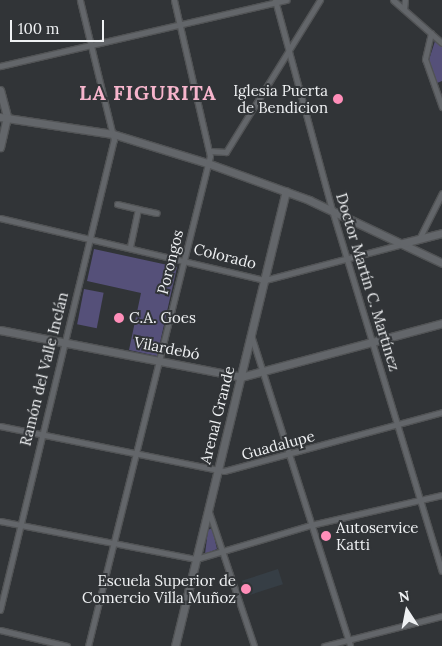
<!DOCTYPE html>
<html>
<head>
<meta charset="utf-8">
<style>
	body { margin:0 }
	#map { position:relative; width:442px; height:646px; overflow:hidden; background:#313437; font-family:Lora,serif }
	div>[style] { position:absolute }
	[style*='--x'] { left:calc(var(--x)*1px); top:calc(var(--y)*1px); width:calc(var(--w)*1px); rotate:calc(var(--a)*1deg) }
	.built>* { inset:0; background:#363e45; transform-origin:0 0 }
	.green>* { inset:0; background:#555079; transform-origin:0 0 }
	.roads { filter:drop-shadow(1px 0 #515355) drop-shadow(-1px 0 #515355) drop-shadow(0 1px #515355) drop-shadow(0 -1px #515355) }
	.street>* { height:5px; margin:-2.5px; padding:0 2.5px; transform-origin:2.5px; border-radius:2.5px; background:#63666a }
	.secondary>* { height:7px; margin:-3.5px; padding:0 3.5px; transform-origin:3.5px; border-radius:3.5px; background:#63666a }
	.dots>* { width:14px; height:14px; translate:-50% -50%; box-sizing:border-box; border:2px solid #313437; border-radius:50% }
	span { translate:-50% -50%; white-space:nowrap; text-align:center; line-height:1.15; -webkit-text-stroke:4px #313437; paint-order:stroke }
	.poi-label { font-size:15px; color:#eff1f3 }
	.right { translate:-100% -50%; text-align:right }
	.left { translate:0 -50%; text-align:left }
	.street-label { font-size:15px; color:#eff1f3 }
	.district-label { font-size:20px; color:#f6b5cc; font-weight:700; letter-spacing:1px }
	.north { position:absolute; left:382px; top:586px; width:50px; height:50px; -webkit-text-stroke:4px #313437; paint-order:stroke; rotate:349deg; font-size:14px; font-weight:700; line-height:20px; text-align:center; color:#eff1f3 }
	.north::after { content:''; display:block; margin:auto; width:18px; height:22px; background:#eff1f3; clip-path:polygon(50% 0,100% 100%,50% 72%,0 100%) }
	.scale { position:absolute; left:10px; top:20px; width:94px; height:22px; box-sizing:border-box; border:2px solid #eff1f3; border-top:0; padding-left:6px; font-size:15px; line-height:18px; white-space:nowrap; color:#eff1f3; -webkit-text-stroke:4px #313437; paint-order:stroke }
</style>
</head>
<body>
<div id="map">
	<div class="built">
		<div style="left:278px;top:569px;width:16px;height:38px;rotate:72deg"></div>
	</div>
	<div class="green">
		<div style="clip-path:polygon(435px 41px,442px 46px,442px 81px,437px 83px,429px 60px)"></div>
		<div style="clip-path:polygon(94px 249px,177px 267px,157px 356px,129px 350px,141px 293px,87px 281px)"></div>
		<div style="left:84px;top:289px;width:20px;height:36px;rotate:11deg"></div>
		<div style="clip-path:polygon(212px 528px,217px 549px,205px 554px,208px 530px)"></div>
	</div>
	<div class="roads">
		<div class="street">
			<div style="--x:275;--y:0;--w:218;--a:74.8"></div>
			<div style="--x:332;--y:210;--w:377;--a:73.1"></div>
			<div style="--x:393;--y:0;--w:65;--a:41.3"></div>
			<div style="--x:404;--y:9;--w:9;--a:-84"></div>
			<div style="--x:431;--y:33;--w:27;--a:103"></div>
			<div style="--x:425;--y:59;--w:51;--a:70.5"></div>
			<div style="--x:0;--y:66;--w:294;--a:-13"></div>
			<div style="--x:210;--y:151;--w:16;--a:4"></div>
			<div style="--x:226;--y:152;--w:179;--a:-58.3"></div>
			<div style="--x:117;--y:204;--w:22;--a:13"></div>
			<div style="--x:138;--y:209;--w:40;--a:102"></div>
			<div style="--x:138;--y:209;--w:19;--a:12"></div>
			<div style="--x:0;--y:218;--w:272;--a:13.2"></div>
			<div style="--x:265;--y:280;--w:142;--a:-14.7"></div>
			<div style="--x:419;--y:239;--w:51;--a:-63.4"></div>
			<div style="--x:251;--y:335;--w:326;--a:72.3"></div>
			<div style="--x:0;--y:426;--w:228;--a:11.4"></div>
			<div style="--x:224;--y:471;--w:226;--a:-15.1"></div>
			<div style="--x:208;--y:509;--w:145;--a:71.4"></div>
			<div style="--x:0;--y:521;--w:200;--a:11"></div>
			<div style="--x:196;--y:559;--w:120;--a:-16.5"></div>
			<div style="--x:311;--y:525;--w:134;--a:-12.9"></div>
			<div style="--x:0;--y:610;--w:484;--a:-76.4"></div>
			<div style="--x:114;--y:140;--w:144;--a:-103.7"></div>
			<div style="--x:0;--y:630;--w:69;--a:13.4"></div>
			<div style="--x:88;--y:646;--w:505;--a:-76.02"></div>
			<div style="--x:210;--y:156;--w:160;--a:-103"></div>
			<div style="--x:324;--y:646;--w:122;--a:-14.3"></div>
		</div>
		<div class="secondary">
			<div style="--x:0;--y:90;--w:28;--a:75"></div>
			<div style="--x:7;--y:117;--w:31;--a:103"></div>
			<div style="--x:0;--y:117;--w:114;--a:8.6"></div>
			<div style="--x:113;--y:134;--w:98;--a:17.1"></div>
			<div style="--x:207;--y:163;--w:109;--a:19.9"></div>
			<div style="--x:309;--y:200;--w:147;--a:25.3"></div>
			<div style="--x:403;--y:243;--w:40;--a:-14.4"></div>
			<div style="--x:0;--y:330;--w:246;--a:11"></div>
			<div style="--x:241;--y:377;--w:208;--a:-15"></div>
			<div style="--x:175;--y:646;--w:468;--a:-76.3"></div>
		</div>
	</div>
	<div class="dots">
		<div style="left:338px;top:99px;background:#ff8eb9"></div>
		<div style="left:119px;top:318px;background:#ff8eb9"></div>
		<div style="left:326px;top:536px;background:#ff8eb9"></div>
		<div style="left:246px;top:589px;background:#ff8eb9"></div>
	</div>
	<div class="poi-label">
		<span class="right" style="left:328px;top:99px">Iglesia Puerta<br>de Bendicion</span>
		<span class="left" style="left:129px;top:318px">C.A. Goes</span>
		<span class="left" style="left:336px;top:536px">Autoservice<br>Katti</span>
		<span class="right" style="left:236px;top:589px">Escuela Superior de<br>Comercio Villa Muñoz</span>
	</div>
	<div class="street-label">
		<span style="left:225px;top:256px;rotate:14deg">Colorado</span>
		<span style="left:170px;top:262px;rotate:-76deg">Porongos</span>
		<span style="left:368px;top:282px;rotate:73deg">Doctor Martín C. Martínez</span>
		<span style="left:167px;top:348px;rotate:11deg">Vilardebó</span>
		<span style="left:44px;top:369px;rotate:-76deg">Ramón del Valle Inclán</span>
		<span style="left:217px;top:415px;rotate:-76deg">Arenal Grande</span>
		<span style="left:278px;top:445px;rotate:-15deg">Guadalupe</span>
	</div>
	<div class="district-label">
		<span style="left:148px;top:92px">LA FIGURITA</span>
	</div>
	<div class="north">N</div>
	<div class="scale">100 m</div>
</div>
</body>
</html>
